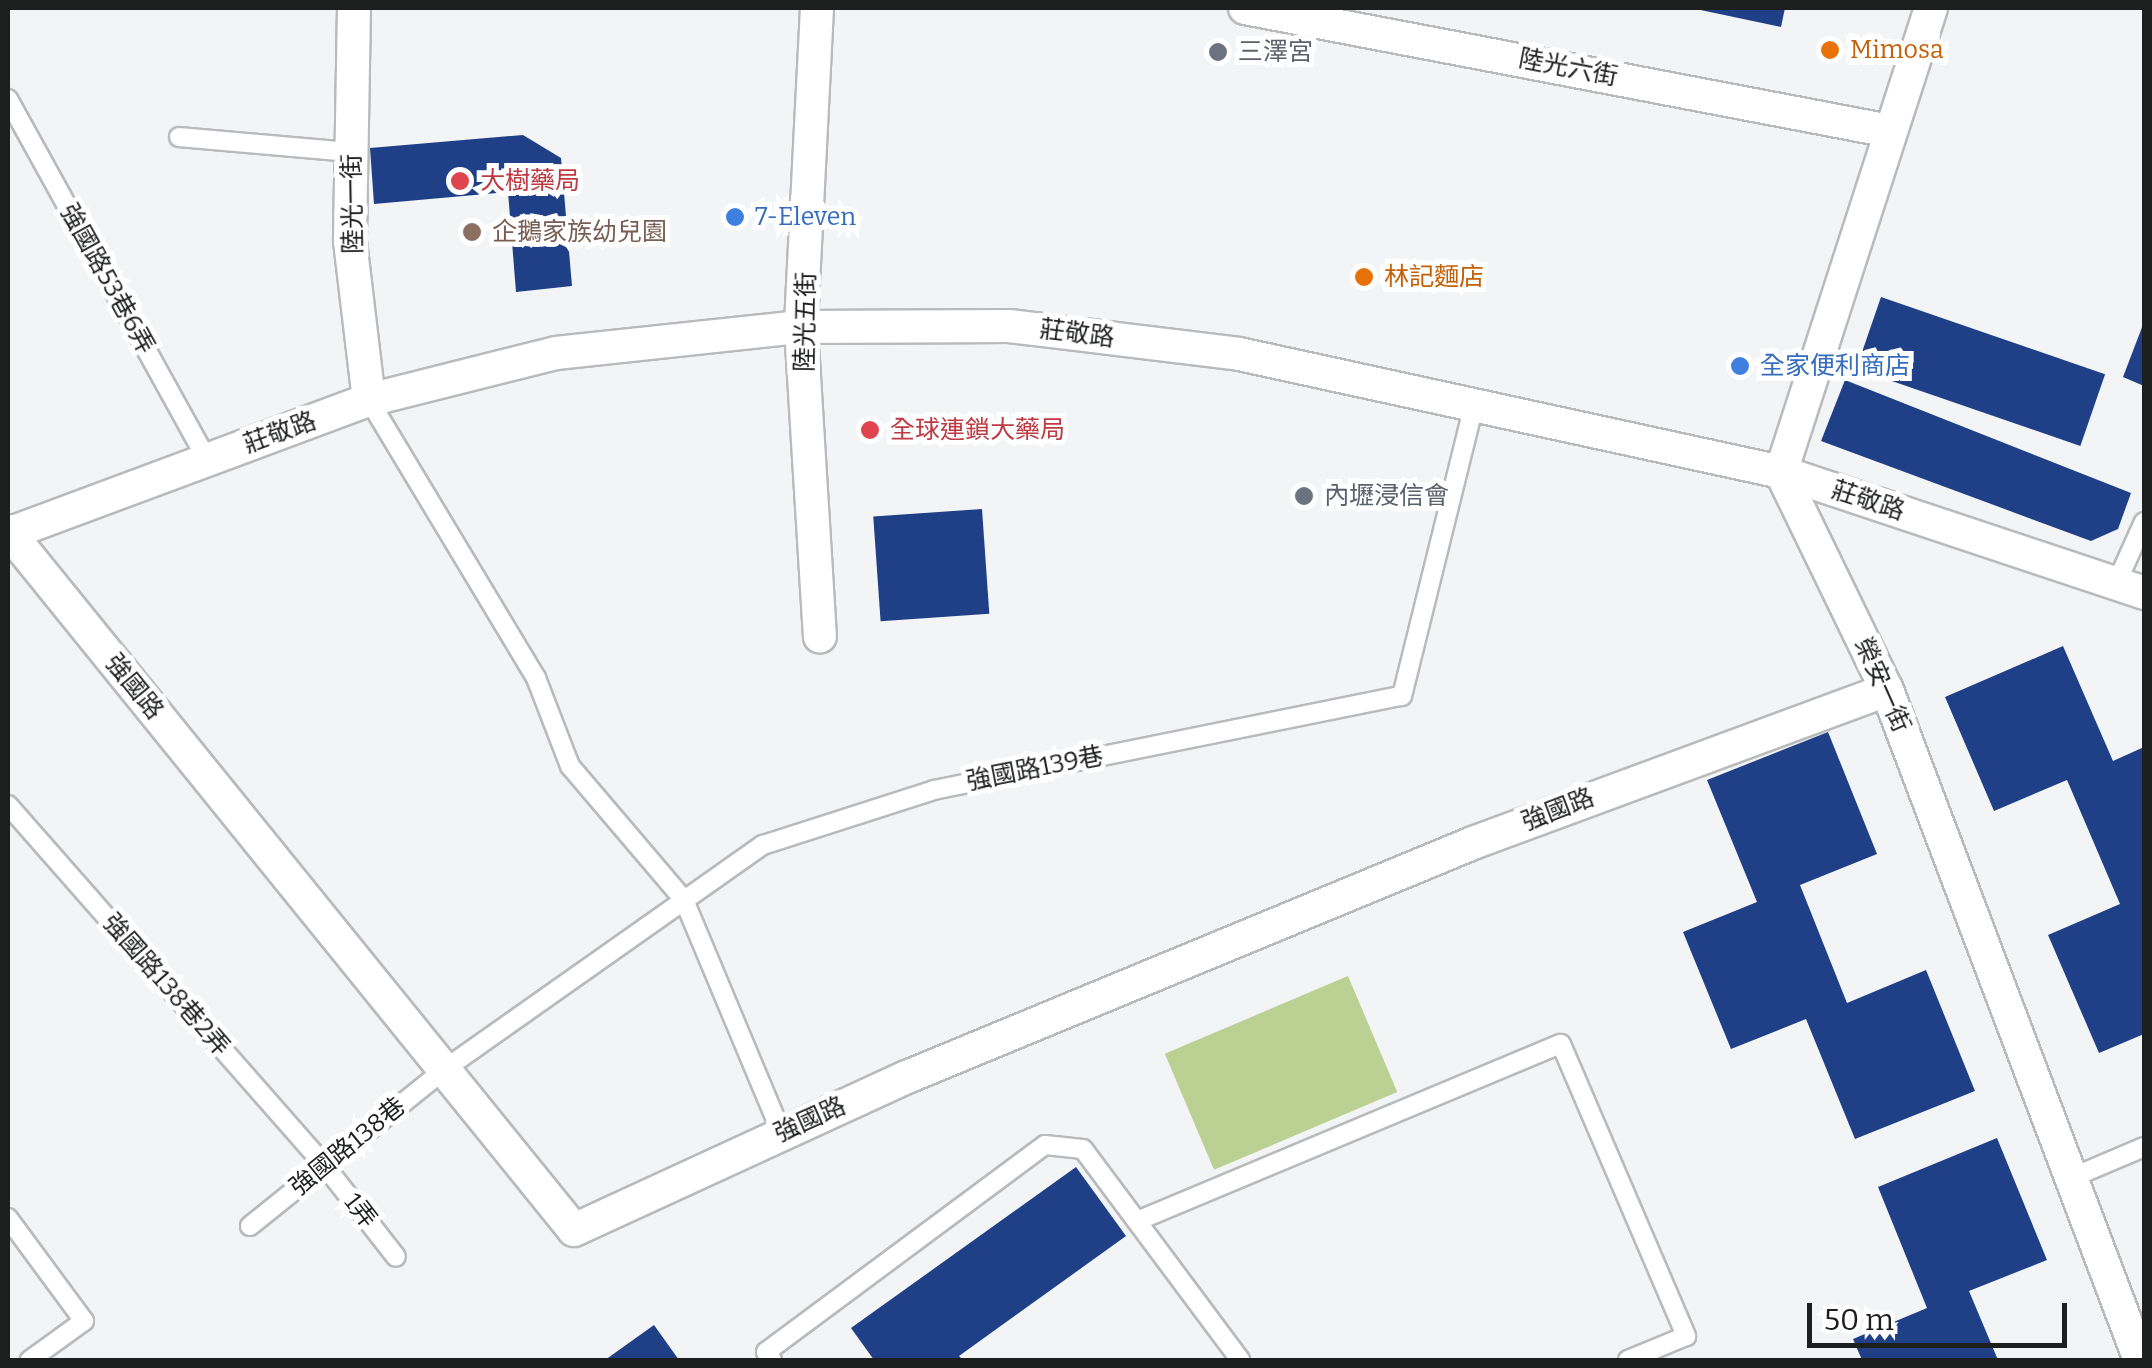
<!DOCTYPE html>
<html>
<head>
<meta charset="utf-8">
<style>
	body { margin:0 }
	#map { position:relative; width:2152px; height:1368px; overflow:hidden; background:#f3f4f6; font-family:Bitter,"Noto Sans TC",serif }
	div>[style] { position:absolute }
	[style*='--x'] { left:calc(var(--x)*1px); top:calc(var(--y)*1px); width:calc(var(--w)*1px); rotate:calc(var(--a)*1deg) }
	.green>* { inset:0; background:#bbd093; transform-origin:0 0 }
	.building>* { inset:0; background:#1f4086; transform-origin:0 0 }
	.roads { filter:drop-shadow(2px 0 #b9babc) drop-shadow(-2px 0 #b9babc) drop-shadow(0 2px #b9babc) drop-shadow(0 -2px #b9babc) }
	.lane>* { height:18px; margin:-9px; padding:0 9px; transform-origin:9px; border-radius:9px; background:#fff }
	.street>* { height:32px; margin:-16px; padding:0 16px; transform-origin:16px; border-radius:16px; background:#fff }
	.dots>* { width:28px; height:28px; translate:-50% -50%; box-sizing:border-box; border:5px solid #fff; border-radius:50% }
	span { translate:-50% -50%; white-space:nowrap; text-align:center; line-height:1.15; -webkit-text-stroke:10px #fff; paint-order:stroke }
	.food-label { font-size:25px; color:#c56008 }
	.left { translate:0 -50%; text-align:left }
	.worship-label { font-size:25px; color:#5b616d }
	.street-label { font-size:25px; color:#1d1e1e }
	.health-label { font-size:25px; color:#be3a42 }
	.shop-label { font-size:25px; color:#366cbe }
	.education-label { font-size:25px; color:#785e54 }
	.frame { position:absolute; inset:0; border:10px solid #1d1e1e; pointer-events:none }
	.scale { position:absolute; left:1807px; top:1303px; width:260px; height:45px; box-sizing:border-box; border:5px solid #1d1e1e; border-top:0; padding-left:12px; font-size:30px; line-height:35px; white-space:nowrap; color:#1d1e1e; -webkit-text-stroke:8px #fff; paint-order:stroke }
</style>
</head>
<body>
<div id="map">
	<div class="green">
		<div style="left:1348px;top:976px;width:126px;height:199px;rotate:67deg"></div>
	</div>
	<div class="building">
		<div style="clip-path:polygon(1691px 8px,1785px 8px,1781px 27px)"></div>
		<div style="clip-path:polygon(523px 135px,561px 158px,572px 286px,516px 292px,508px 192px,374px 204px,370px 148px)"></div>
		<div style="left:1881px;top:297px;width:237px;height:76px;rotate:19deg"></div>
		<div style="clip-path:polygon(2144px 322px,2144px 386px,2123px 377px)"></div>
		<div style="clip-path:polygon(1845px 380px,2131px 493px,2118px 529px,2091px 541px,1821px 441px)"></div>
		<div style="left:982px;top:509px;width:105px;height:109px;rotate:86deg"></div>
		<div style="clip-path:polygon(2063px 646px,2113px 761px,2144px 747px,2144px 1034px,2099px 1053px,2048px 935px,2120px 904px,2067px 780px,1994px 811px,1945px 697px)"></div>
		<div style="clip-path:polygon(1828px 732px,1877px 854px,1800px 885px,1847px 1003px,1926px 970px,1975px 1091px,1855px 1139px,1806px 1019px,1731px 1049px,1683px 932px,1757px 902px,1707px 780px)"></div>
		<div style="clip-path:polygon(1997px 1138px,2047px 1260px,1969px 1291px,1998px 1360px,1862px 1360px,1853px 1339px,1927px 1308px,1878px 1187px)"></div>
		<div style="clip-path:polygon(1076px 1167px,1126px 1236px,959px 1356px,963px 1360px,874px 1360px,851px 1328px)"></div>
		<div style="clip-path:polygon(654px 1325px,679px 1360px,605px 1360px)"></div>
	</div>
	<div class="roads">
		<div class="lane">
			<div style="--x:8;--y:99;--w:412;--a:61.1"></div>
			<div style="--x:179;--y:137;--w:174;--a:5"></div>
			<div style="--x:369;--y:400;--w:324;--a:59"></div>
			<div style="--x:536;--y:678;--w:94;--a:68.9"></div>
			<div style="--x:570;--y:766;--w:176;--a:49.6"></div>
			<div style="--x:684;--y:900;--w:251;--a:67.3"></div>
			<div style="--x:2116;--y:584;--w:68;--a:-65.7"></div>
			<div style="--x:8;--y:805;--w:480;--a:48.7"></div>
			<div style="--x:325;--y:1166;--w:115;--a:52"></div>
			<div style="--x:2071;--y:1178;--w:79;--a:-23"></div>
			<div style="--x:8;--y:1218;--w:128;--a:53.6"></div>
			<div style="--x:84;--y:1321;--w:67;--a:144.2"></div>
			<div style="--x:1137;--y:1221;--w:459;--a:-22.7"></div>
			<div style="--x:1561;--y:1044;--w:318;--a:66.8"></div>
			<div style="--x:1686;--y:1336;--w:63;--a:157.5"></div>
			<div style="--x:250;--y:1226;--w:250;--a:-38.8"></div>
			<div style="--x:445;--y:1069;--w:389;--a:-35.2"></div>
			<div style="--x:763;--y:845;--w:180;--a:-17.8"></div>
			<div style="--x:934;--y:790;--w:477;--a:-11.4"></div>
			<div style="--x:1402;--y:696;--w:299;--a:-76.1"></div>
			<div style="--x:772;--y:1360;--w:10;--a:-127"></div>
			<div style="--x:766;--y:1352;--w:347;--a:-36.6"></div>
			<div style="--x:1045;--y:1145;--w:38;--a:6"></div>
			<div style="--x:1083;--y:1149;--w:263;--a:53.3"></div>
		</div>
		<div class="street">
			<div style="--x:354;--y:8;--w:233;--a:91"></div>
			<div style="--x:350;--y:241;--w:160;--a:83.2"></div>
			<div style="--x:817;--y:8;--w:319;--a:92.9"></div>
			<div style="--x:801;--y:327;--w:310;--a:86.5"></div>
			<div style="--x:1245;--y:8;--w:657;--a:10.8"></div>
			<div style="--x:1931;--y:8;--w:488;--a:107.9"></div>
			<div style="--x:1781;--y:472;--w:242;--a:64.1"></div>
			<div style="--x:1887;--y:690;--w:716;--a:69.31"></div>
			<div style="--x:8;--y:531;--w:899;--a:51"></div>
			<div style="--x:574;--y:1230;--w:366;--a:-24.7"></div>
			<div style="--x:907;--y:1077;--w:612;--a:-22.46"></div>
			<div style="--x:1473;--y:843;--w:441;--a:-20.3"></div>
			<div style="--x:8;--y:534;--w:385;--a:-20.4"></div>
			<div style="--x:369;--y:400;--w:193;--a:-14.1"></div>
			<div style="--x:556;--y:353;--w:246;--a:-6.1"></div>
			<div style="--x:801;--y:327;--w:208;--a:-0.3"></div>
			<div style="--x:1009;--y:326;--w:232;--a:6.9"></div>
			<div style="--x:1239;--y:354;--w:555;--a:12.28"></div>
			<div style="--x:1781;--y:472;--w:383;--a:18.4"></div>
		</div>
	</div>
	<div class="dots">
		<div style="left:1830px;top:50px;background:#e8710a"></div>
		<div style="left:1218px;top:52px;background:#6b7280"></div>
		<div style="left:460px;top:181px;background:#e0444e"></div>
		<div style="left:735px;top:217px;background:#3f7fe0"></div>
		<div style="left:472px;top:232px;background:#8d6e63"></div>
		<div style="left:1364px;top:277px;background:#e8710a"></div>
		<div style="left:1740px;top:366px;background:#3f7fe0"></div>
		<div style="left:870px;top:430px;background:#e0444e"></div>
		<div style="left:1304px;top:496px;background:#6b7280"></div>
	</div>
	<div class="food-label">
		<span class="left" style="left:1850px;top:50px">Mimosa</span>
		<span class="left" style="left:1384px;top:277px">林記麵店</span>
	</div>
	<div class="worship-label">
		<span class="left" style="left:1238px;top:52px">三澤宮</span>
		<span class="left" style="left:1324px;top:496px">內壢浸信會</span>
	</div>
	<div class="street-label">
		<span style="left:1568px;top:68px;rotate:11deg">陸光六街</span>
		<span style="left:353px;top:204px;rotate:-91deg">陸光一街</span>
		<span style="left:107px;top:279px;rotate:61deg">強國路53巷6弄</span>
		<span style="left:806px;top:322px;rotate:-89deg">陸光五街</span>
		<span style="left:1077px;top:334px;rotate:7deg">莊敬路</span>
		<span style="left:280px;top:433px;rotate:-20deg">莊敬路</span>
		<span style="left:1868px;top:501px;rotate:18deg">莊敬路</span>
		<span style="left:1882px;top:685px;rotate:66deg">榮安一街</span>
		<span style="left:134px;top:687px;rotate:51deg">強國路</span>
		<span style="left:1035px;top:769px;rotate:-11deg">強國路139巷</span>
		<span style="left:1558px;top:810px;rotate:-21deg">強國路</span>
		<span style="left:166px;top:985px;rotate:49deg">強國路138巷2弄</span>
		<span style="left:810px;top:1120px;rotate:-24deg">強國路</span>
		<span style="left:348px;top:1147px;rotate:-39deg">強國路138巷</span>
		<span style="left:360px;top:1211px;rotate:52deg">1弄</span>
	</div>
	<div class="health-label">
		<span class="left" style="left:480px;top:181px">大樹藥局</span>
		<span class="left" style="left:890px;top:430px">全球連鎖大藥局</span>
	</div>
	<div class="shop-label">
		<span class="left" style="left:755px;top:217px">7-Eleven</span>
		<span class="left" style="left:1760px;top:366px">全家便利商店</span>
	</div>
	<div class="education-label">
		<span class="left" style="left:492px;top:232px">企鵝家族幼兒園</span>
	</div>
	<div class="frame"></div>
	<div class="scale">50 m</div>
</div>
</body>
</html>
